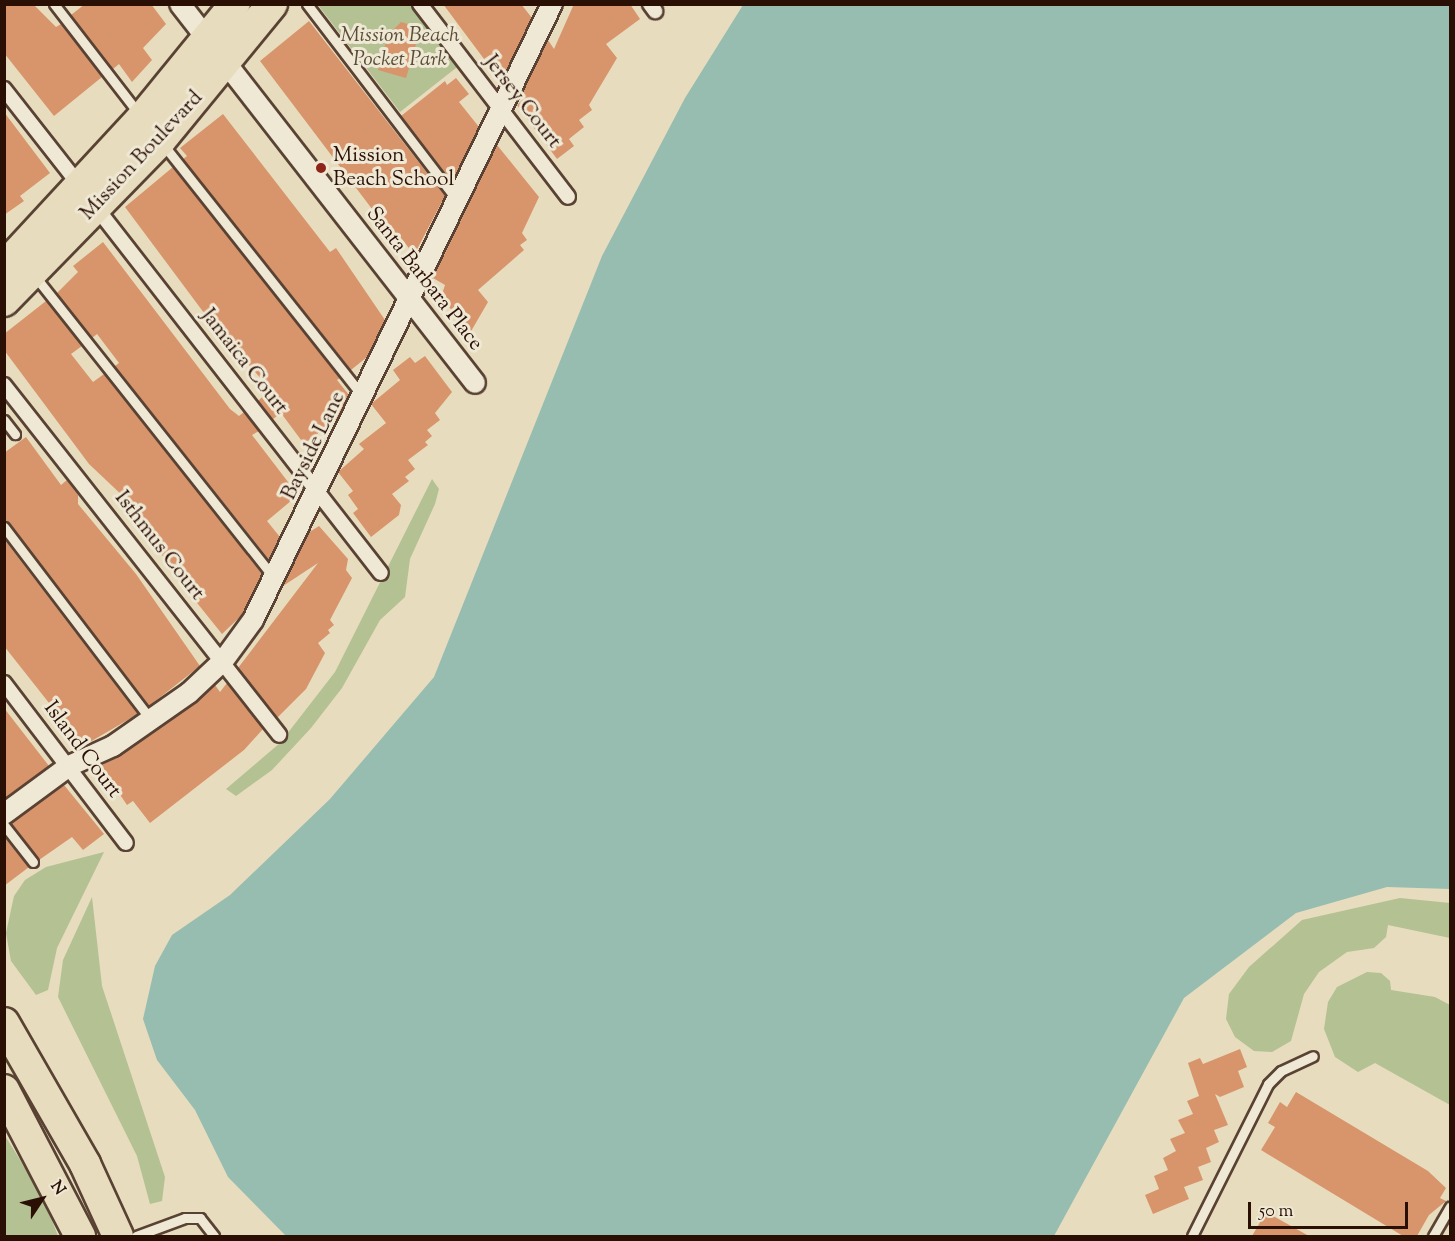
<!DOCTYPE html>
<html>
<head>
<meta charset="utf-8">
<style>
	body { margin:0 }
	#map { position:relative; width:1455px; height:1241px; overflow:hidden; background:#e7dcbe; font-family:"Sorts Mill Goudy",serif }
	div>[style] { position:absolute }
	[style*='--x'] { left:calc(var(--x)*1px); top:calc(var(--y)*1px); width:calc(var(--w)*1px); rotate:calc(var(--a)*1deg) }
	.green>* { inset:0; background:#b3c193 }
	.water>* { inset:0; background:#97bcb0 }
	.building>* { inset:0; background:#d8956b }
	.roads { filter:drop-shadow(2px 0 #594233) drop-shadow(-2px 0 #594233) drop-shadow(0 2px #594233) drop-shadow(0 -2px #594233) }
	.service>* { height:9px; margin:-4.5px; padding:0 4.5px; transform-origin:4.5px; border-radius:4.5px; background:#efe8d5 }
	.pedestrian>* { height:14px; margin:-7px; padding:0 7px; transform-origin:7px; border-radius:7px; background:#efe8d5 }
	.minor>* { height:20px; margin:-10px; padding:0 10px; transform-origin:10px; border-radius:10px; background:#efe8d5 }
	.primary>* { height:30px; margin:-15px; padding:0 15px; transform-origin:15px; border-radius:15px; background:#e7dcbe }
	.dots>* { width:16px; height:16px; translate:-50% -50%; box-sizing:border-box; border:3px solid #efe8d5; border-radius:50% }
	span { translate:-50% -50%; white-space:nowrap; text-align:center; line-height:1.15; -webkit-text-stroke:6px #efe8d5; paint-order:stroke }
	.park-label { font-size:21px; color:#5a4d37; font-style:italic }
	.street-label { font-size:21px; color:#2a0f05 }
	.poi-label { font-size:21px; color:#2a0f05 }
	.left { translate:0 -50%; text-align:left }
	.frame { position:absolute; inset:0; border:6px solid #2a0f05; pointer-events:none }
	.north { position:absolute; left:12px; top:1169px; width:60px; height:60px; -webkit-text-stroke:4px #efe8d5; paint-order:stroke; rotate:55deg; font-size:16px; font-weight:700; line-height:24px; text-align:center; color:#2a0f05 }
	.north::after { content:''; display:block; margin:auto; width:21px; height:27px; background:#2a0f05; clip-path:polygon(50% 0,100% 100%,50% 72%,0 100%) }
	.scale { position:absolute; left:1248px; top:1202px; width:160px; height:27px; box-sizing:border-box; border:3px solid #2a0f05; border-top:0; padding-left:8px; font-size:18px; line-height:21px; white-space:nowrap; color:#2a0f05; -webkit-text-stroke:4px #efe8d5; paint-order:stroke }
</style>
</head>
<body>
<div id="map">
	<div class="green">
		<div style="clip-path:polygon(318px 5px,415px 5px,461px 64px,400px 112px)"></div>
		<div style="clip-path:polygon(432px 479px,439px 489px,435px 504px,410px 559px,405px 597px,380px 620px,342px 688px,311px 728px,272px 770px,236px 796px,226px 789px,280px 743px,335px 672px)"></div>
		<div style="clip-path:polygon(104px 852px,57px 948px,48px 990px,36px 995px,11px 961px,6px 933px,14px 896px,25px 880px,46px 867px)"></div>
		<div style="clip-path:polygon(92px 897px,102px 986px,165px 1177px,162px 1201px,150px 1204px,137px 1156px,58px 997px,63px 960px)"></div>
		<div style="clip-path:polygon(1400px 898px,1450px 903px,1450px 938px,1388px 925px,1386px 937px,1374px 948px,1347px 952px,1319px 972px,1304px 994px,1291px 1041px,1272px 1052px,1254px 1051px,1235px 1037px,1226px 1019px,1229px 994px,1249px 967px,1302px 920px)"></div>
		<div style="clip-path:polygon(1367px 972px,1381px 973px,1390px 981px,1391px 990px,1435px 997px,1450px 1005px,1450px 1105px,1375px 1063px,1358px 1072px,1335px 1057px,1324px 1029px,1328px 1002px,1337px 987px)"></div>
		<div style="clip-path:polygon(4px 1134px,43px 1197px,58px 1236px,5px 1236px)"></div>
	</div>
	<div class="water">
		<div style="clip-path:polygon(743px 5px,1450px 5px,1450px 889px,1387px 887px,1296px 913px,1184px 998px,1054px 1236px,286px 1236px,228px 1177px,195px 1110px,157px 1060px,143px 1019px,155px 966px,172px 935px,230px 895px,330px 799px,434px 677px,602px 256px,685px 98px)"></div>
	</div>
	<div class="building">
		<div style="clip-path:polygon(4px 4px,33px 4px,56px 27px,61px 24px,102px 77px,54px 116px,4px 53px)"></div>
		<div style="clip-path:polygon(85px 4px,151px 4px,166px 24px,143px 48px,152px 60px,132px 82px,119px 64px,113px 69px,71px 15px)"></div>
		<div style="clip-path:polygon(443px 4px,521px 4px,532px 18px,506px 72px,490px 55px,484px 59px)"></div>
		<div style="clip-path:polygon(574px 4px,630px 4px,640px 19px,606px 44px,617px 58px,589px 105px,592px 110px,579px 120px,584px 127px,569px 139px,574px 146px,557px 159px,517px 105px,524px 98px,521px 94px,548px 40px,554px 49px)"></div>
		<div style="clip-path:polygon(309px 21px,445px 196px,414px 255px,402px 239px,397px 242px,260px 61px)"></div>
		<div style="clip-path:polygon(401px 22px,411px 25px,417px 41px,406px 78px,378px 70px,388px 35px)"></div>
		<div style="clip-path:polygon(456px 78px,469px 94px,459px 102px,479px 127px,452px 183px,401px 116px,445px 81px,447px 85px)"></div>
		<div style="clip-path:polygon(4px 112px,50px 173px,20px 196px,24px 201px,4px 215px)"></div>
		<div style="clip-path:polygon(223px 114px,330px 252px,336px 248px,385px 320px,367px 357px,351px 370px,183px 159px,187px 156px,180px 148px)"></div>
		<div style="clip-path:polygon(497px 145px,539px 197px,522px 233px,527px 240px,520px 245px,524px 250px,478px 290px,488px 302px,470px 333px,441px 297px,445px 285px,433px 278px)"></div>
		<div style="clip-path:polygon(173px 167px,340px 378px,337px 380px,349px 395px,337px 419px,304px 444px,281px 413px,273px 419px,258px 401px,270px 389px,210px 321px,125px 207px)"></div>
		<div style="clip-path:polygon(103px 242px,230px 409px,239px 416px,244px 412px,259px 431px,252px 435px,298px 495px,267px 521px,280px 537px,269px 560px,115px 366px,119px 363px,97px 334px,92px 338px,57px 293px,78px 272px,73px 266px)"></div>
		<div style="clip-path:polygon(46px 301px,82px 346px,71px 354px,93px 382px,104px 374px,262px 574px,243px 614px,222px 634px,177px 578px,125px 498px,89px 464px,4px 350px,4px 334px)"></div>
		<div style="clip-path:polygon(425px 356px,452px 392px,435px 413px,440px 420px,427px 430px,432px 436px,425px 442px,428px 445px,408px 460px,415px 469px,405px 477px,409px 481px,392px 494px,401px 505px,399px 515px,371px 537px,353px 513px,358px 509px,348px 495px,353px 491px,338px 472px,364px 449px,359px 444px,386px 423px,371px 404px,400px 380px,393px 370px,410px 357px,415px 363px)"></div>
		<div style="clip-path:polygon(26px 437px,61px 485px,67px 480px,78px 495px,78px 504px,136px 574px,200px 666px,149px 706px,4px 520px,4px 453px)"></div>
		<div style="clip-path:polygon(319px 526px,348px 559px,346px 570px,352px 578px,330px 620px,334px 625px,328px 630px,330px 633px,318px 643px,325px 653px,306px 689px,277px 718px,238px 668px,318px 563px,283px 586px,308px 533px)"></div>
		<div style="clip-path:polygon(4px 539px,138px 714px,83px 746px,4px 646px)"></div>
		<div style="clip-path:polygon(227px 683px,263px 729px,244px 750px,150px 823px,133px 801px,127px 805px,100px 765px,120px 756px,215px 685px,220px 692px)"></div>
		<div style="clip-path:polygon(4px 708px,49px 766px,4px 799px)"></div>
		<div style="clip-path:polygon(64px 785px,104px 834px,83px 850px,72px 837px,39px 860px,11px 823px)"></div>
		<div style="clip-path:polygon(4px 837px,29px 867px,4px 886px)"></div>
		<div style="clip-path:polygon(1240px 1049px,1247px 1067px,1238px 1071px,1244px 1087px,1220px 1097px,1215px 1094px,1228px 1125px,1214px 1130px,1219px 1142px,1206px 1148px,1211px 1162px,1198px 1167px,1203px 1180px,1184px 1187px,1189px 1199px,1153px 1214px,1145px 1195px,1159px 1189px,1154px 1176px,1168px 1170px,1163px 1158px,1176px 1151px,1170px 1139px,1185px 1133px,1178px 1120px,1193px 1114px,1187px 1101px,1199px 1096px,1188px 1063px,1200px 1058px,1203px 1064px)"></div>
		<div style="clip-path:polygon(1296px 1092px,1428px 1171px,1446px 1188px,1440px 1198px,1446px 1201px,1429px 1215px,1417px 1236px,1403px 1236px,1261px 1150px,1275px 1127px,1268px 1123px,1280px 1102px,1287px 1107px)"></div>
		<div style="clip-path:polygon(1266px 1212px,1309px 1236px,1252px 1236px)"></div>
	</div>
	<div class="roads">
		<div class="service">
			<div style="--x:54;--y:4;--w:139;--a:52.3"></div>
			<div style="--x:307;--y:4;--w:245;--a:52.6"></div>
			<div style="--x:162;--y:143;--w:322;--a:51.6"></div>
			<div style="--x:34;--y:275;--w:385;--a:51.6"></div>
			<div style="--x:4;--y:420;--w:18;--a:52"></div>
			<div style="--x:4;--y:527;--w:244;--a:52.7"></div>
			<div style="--x:4;--y:825;--w:47;--a:51.9"></div>
			<div style="--x:136;--y:1236;--w:52;--a:-20.2"></div>
			<div style="--x:185;--y:1218;--w:15;--a:0"></div>
			<div style="--x:200;--y:1218;--w:23;--a:52"></div>
			<div style="--x:1192;--y:1236;--w:170;--a:-63.4"></div>
			<div style="--x:1268;--y:1084;--w:18;--a:-45"></div>
			<div style="--x:1281;--y:1071;--w:35;--a:-25"></div>
			<div style="--x:1433;--y:1236;--w:34;--a:-60"></div>
		</div>
		<div class="pedestrian">
			<div style="--x:420;--y:4;--w:243;--a:52.5"></div>
			<div style="--x:650;--y:4;--w:9;--a:54"></div>
			<div style="--x:4;--y:89;--w:123;--a:51.9"></div>
			<div style="--x:95;--y:206;--w:465;--a:52.1"></div>
			<div style="--x:4;--y:385;--w:445;--a:51.8"></div>
			<div style="--x:4;--y:683;--w:201;--a:52.7"></div>
		</div>
		<div class="minor">
			<div style="--x:180;--y:4;--w:480;--a:52.1"></div>
			<div style="--x:4;--y:814;--w:81;--a:-36.4"></div>
			<div style="--x:69;--y:766;--w:48;--a:-24.4"></div>
			<div style="--x:113;--y:746;--w:93;--a:-34.9"></div>
			<div style="--x:189;--y:693;--w:47;--a:-43.3"></div>
			<div style="--x:223;--y:661;--w:51;--a:-53.8"></div>
			<div style="--x:253;--y:620;--w:685;--a:-64.11"></div>
		</div>
		<div class="primary">
			<div style="--x:4;--y:267;--w:203;--a:-47.2"></div>
			<div style="--x:142;--y:118;--w:147;--a:-50.8"></div>
			<div style="--x:4;--y:301;--w:223;--a:-45.7"></div>
			<div style="--x:160;--y:141;--w:177;--a:-50.7"></div>
			<div style="--x:4;--y:1023;--w:163;--a:60.1"></div>
			<div style="--x:85;--y:1164;--w:79;--a:65.4"></div>
			<div style="--x:4;--y:1090;--w:165;--a:62.5"></div>
		</div>
	</div>
	<div class="dots">
		<div style="left:321px;top:168px;background:#8f2418"></div>
	</div>
	<div class="park-label">
		<span style="left:400px;top:48px">Mission Beach<br>Pocket Park</span>
	</div>
	<div class="street-label">
		<span style="left:522px;top:102px;rotate:52deg">Jersey Court</span>
		<span style="left:142px;top:156px;rotate:-47deg">Mission Boulevard</span>
		<span style="left:424px;top:279px;rotate:52deg">Santa Barbara Place</span>
		<span style="left:244px;top:362px;rotate:52deg">Jamaica Court</span>
		<span style="left:314px;top:446px;rotate:-64deg">Bayside Lane</span>
		<span style="left:159px;top:546px;rotate:52deg">Isthmus Court</span>
		<span style="left:82px;top:750px;rotate:53deg">Island Court</span>
	</div>
	<div class="poi-label">
		<span class="left" style="left:333px;top:168px">Mission<br>Beach School</span>
	</div>
	<div class="frame"></div>
	<div class="north">N</div>
	<div class="scale">50 m</div>
</div>
</body>
</html>
